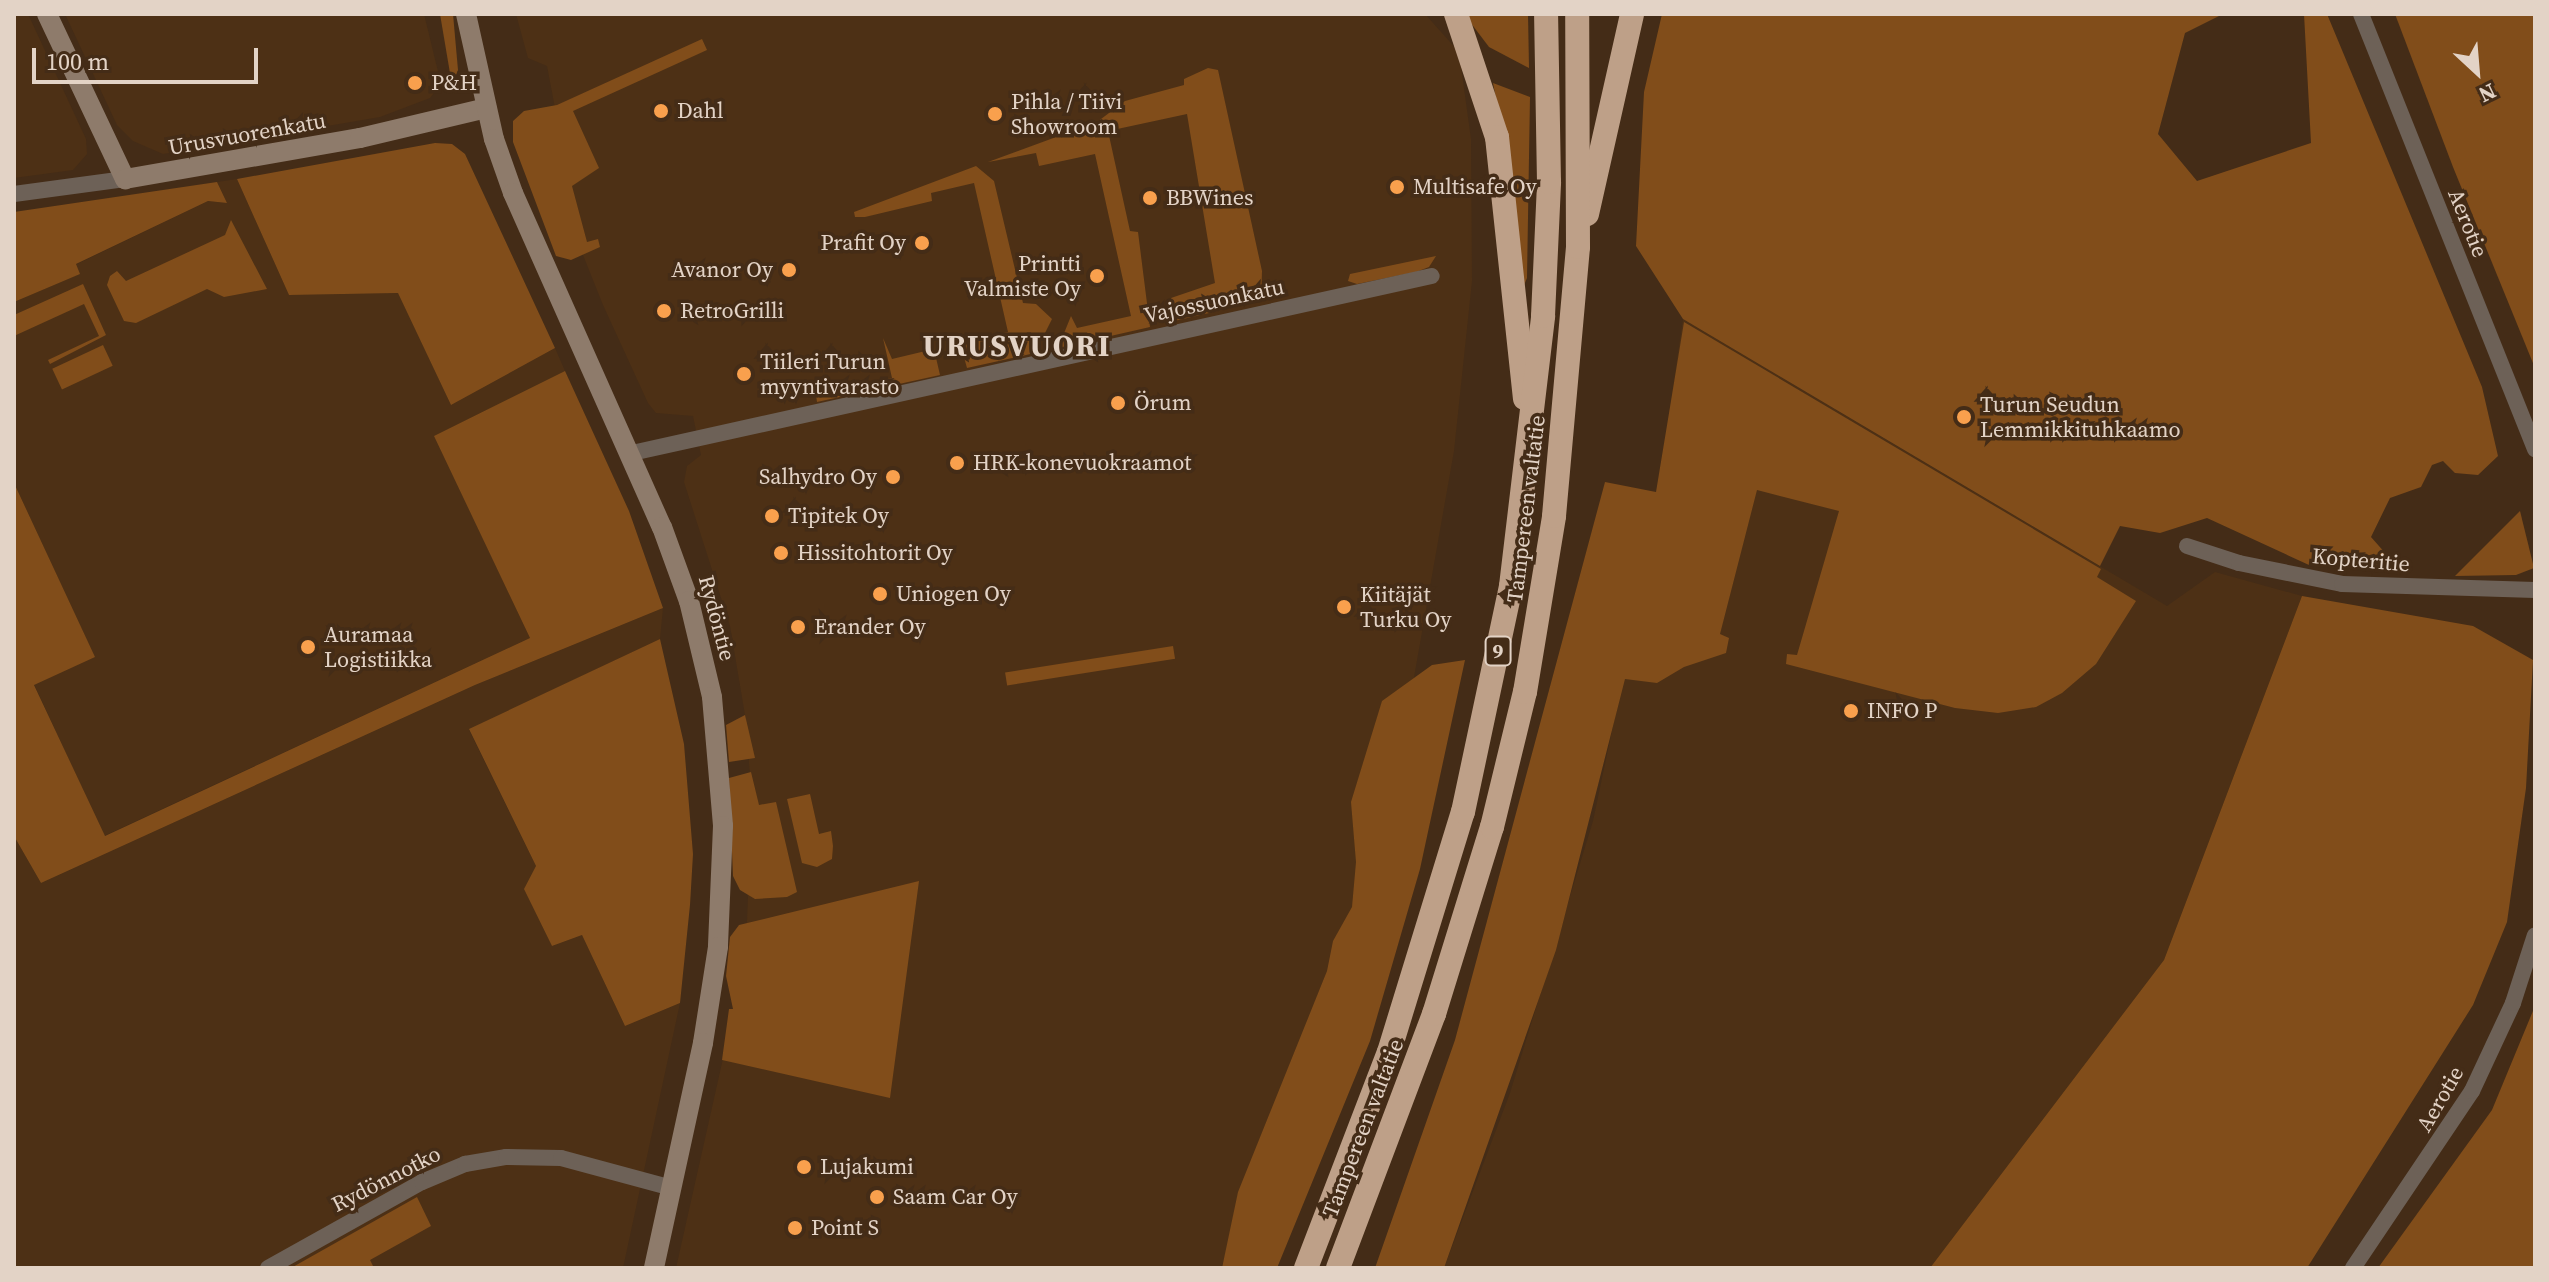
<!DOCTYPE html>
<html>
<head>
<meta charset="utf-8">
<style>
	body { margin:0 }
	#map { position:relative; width:2549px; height:1282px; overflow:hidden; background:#442c17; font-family:"Source Serif 4",serif }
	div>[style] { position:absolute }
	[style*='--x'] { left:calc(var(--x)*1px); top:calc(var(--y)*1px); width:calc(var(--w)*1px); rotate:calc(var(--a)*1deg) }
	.built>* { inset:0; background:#4d3015 }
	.green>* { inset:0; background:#814d1a; transform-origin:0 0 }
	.street>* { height:16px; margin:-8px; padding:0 8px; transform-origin:8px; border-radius:8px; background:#6d6157 }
	.secondary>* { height:20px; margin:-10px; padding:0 10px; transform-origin:10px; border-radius:10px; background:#8e7b6b }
	.highway>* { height:24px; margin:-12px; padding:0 12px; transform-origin:12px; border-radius:12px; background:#bea088 }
	.dots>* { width:22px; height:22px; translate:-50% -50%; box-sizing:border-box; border:4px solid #442c17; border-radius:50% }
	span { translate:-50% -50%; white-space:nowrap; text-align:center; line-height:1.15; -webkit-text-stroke:7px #442c17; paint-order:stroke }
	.shield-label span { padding:2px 6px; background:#442c17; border:2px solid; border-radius:6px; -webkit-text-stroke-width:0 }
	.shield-label { font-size:20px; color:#e3d3c6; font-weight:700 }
	.poi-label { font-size:22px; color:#e3d3c6 }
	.left { translate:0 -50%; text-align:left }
	.right { translate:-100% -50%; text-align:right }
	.street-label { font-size:22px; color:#e3d3c6 }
	.district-label { font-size:30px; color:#e3d3c6; font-weight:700; letter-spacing:2px }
	.frame { position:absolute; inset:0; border:16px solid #e3d3c6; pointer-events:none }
	.north { position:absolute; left:2437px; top:32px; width:80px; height:80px; -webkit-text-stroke:6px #442c17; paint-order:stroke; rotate:154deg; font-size:22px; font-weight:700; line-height:32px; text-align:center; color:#e3d3c6 }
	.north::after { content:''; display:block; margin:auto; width:28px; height:36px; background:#e3d3c6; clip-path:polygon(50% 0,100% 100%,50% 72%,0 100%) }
	.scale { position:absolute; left:32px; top:48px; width:226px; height:36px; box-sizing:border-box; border:4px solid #e3d3c6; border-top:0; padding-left:10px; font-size:24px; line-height:28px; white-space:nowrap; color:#e3d3c6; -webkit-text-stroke:6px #442c17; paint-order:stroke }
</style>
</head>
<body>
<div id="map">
	<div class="built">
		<div style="clip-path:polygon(14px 14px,28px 14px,86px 139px,87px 154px,73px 170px,14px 178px)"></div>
		<div style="clip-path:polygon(65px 14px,424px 14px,441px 84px,430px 98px,380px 117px,163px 154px,133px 141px,117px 125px)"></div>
		<div style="clip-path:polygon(516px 14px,1425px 14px,1459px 52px,1471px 139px,1472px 281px,1454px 451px,1413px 683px,1360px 892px,1221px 1268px,676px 1268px,735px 1005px,747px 921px,752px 799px,745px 715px,730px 626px,684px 482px,687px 466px,701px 455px,693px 416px,656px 413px,648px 403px,603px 305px,583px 255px,547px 66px,528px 58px)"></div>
		<div style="clip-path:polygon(237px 179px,289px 295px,399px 293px,451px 405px,555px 348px,565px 371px,435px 436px,530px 638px,104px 836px,34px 684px,94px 656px,14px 483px,14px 302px,79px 274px,75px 265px,208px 201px,227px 203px,217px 182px)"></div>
		<div style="clip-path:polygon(1683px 319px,2167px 606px,2215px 572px,2302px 596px,2164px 960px,1930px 1268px,1444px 1268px,1510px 1093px,1593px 821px,1648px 559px)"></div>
		<div style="clip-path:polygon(663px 608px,660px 639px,469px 730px,536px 866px,552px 946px,582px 935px,625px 1026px,680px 1003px,623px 1268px,14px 1268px,14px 836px,41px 883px,475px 685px)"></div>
	</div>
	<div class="green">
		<div style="clip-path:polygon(440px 14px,453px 14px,458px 70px,452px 85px)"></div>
		<div style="clip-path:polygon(1464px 14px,1528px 14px,1529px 68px,1489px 47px)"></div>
		<div style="clip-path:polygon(1662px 14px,2223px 14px,2185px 33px,2158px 134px,2197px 181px,2311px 143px,2304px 14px,2327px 14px,2482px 387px,2498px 456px,2478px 475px,2455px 473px,2443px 461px,2432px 465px,2421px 487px,2390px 498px,2371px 537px,2402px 572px,2309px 565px,2207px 518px,2160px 533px,2120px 526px,2100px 566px,1683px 319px,1636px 246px,1644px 92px)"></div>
		<div style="clip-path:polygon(2395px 14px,2535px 14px,2535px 368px,2453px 167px)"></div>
		<div style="clip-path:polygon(702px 39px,707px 50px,573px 111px,599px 168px,572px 186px,587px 242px,598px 239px,600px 247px,571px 260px,556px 256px,513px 142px,513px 121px,524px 111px,557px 105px)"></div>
		<div style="clip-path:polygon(1208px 68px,1218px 70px,1262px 271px,1261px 301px,1170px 322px,1171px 298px,1215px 283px,1187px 114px,1108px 131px,1130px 231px,1138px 232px,1150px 327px,1058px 348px,1071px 316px,1077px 328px,1131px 316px,1095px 154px,1039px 166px,1036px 153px,988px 162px,1097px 122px,1125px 101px,1184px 85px,1184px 79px)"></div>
		<div style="clip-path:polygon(1493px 83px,1530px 97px,1527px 278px,1522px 290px,1506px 149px)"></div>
		<div style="clip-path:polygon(435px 143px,452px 144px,465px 154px,555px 348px,451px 405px,398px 293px,289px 295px,237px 179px)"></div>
		<div style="clip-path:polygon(976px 166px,994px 181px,1023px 303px,1036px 304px,1052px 319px,1035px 353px,967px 368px,960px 343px,1008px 332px,974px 183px,931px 193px,932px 201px,865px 217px,855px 217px,854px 212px)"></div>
		<div style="clip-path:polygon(217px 182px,227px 203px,208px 201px,76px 264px,80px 274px,14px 302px,14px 212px)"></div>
		<div style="clip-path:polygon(231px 220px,267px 289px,224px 297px,207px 289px,136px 323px,124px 321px,107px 285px,110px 276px,117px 271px,126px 281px,225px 235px)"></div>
		<div style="clip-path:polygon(1436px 256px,1429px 267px,1416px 272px,1357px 284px,1348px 281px,1350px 274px)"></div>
		<div style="clip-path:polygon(83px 284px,106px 335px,50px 364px,48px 360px,99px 336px,84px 304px,14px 336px,14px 315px)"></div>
		<div style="clip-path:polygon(1684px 322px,2101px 569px,2097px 577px,2136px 601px,2096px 664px,2062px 693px,2036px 707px,1998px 713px,1955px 708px,1786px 664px,1787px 654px,1797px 655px,1839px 511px,1757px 490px,1720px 634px,1729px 638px,1726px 653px,1684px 667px,1657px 683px,1625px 679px,1556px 950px,1444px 1268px,1375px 1268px,1455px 1040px,1605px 482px,1656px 492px)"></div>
		<div style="clip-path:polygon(883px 338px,892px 359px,934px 349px,940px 375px,817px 402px,816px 395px,892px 378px)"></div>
		<div style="left:103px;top:345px;width:23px;height:56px;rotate:65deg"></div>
		<div style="clip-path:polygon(565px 371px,629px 511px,663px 608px,475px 685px,41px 883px,14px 836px,14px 483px,95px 657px,34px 685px,105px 836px,530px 638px,434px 436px)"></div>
		<div style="clip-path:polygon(2520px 511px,2534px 568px,2516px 575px,2455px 576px)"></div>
		<div style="clip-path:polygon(2302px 596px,2473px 626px,2533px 660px,2526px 788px,2507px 922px,2473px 1005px,2307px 1268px,1930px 1268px,2164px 960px)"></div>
		<div style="clip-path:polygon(660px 639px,684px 744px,693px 854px,690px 905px,680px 1003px,625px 1026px,582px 935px,552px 946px,524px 889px,536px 866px,469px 729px)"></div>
		<div style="left:1173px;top:646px;width:13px;height:170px;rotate:81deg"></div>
		<div style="clip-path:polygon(1465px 660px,1420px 869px,1370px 1041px,1277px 1268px,1222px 1268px,1238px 1192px,1327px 971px,1333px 941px,1352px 907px,1356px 862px,1351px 802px,1382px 701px,1432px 665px)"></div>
		<div style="clip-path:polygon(745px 715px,755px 758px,729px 762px,726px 725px)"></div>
		<div style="clip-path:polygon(751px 772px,759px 805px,776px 802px,797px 892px,787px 897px,755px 899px,740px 890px,733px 876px,729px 778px)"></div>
		<div style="clip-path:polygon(810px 794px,819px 834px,831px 831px,833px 846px,832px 859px,817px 867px,802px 863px,787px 799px)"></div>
		<div style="clip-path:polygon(919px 881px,890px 1098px,722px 1060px,729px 1009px,733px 1009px,726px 976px,730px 937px,739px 925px)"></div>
		<div style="clip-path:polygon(2535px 1006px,2535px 1268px,2378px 1268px,2492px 1110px)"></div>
		<div style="clip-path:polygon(417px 1197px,431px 1226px,370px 1260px,374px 1268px,291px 1268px)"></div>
	</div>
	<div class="street">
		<div style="--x:2361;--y:14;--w:469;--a:68.2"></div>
		<div style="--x:14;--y:194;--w:112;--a:-7.7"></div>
		<div style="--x:632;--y:453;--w:819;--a:-12.48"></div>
		<div style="--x:2187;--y:546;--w:55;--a:18.1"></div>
		<div style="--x:2239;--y:563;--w:105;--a:11.5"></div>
		<div style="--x:2342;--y:584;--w:193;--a:1.8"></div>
		<div style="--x:268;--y:1268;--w:176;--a:-29.2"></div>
		<div style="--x:422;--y:1182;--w:47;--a:-22.7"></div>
		<div style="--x:465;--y:1164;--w:42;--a:-9.7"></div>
		<div style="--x:506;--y:1157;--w:55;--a:1"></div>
		<div style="--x:561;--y:1158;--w:115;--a:15.1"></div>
		<div style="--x:2353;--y:1268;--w:213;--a:-56.1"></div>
		<div style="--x:2472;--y:1091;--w:97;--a:-65"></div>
		<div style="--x:2513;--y:1003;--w:71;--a:-72.1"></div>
	</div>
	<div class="secondary">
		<div style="--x:47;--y:14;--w:183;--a:64.7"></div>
		<div style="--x:125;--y:179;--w:239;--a:-9.9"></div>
		<div style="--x:360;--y:138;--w:130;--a:-13.3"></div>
		<div style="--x:466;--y:14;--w:128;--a:77.4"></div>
		<div style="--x:494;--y:139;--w:57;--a:70.6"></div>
		<div style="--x:513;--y:193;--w:366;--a:66"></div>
		<div style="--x:662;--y:527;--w:79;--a:70"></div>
		<div style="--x:689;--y:601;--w:99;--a:76.5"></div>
		<div style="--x:712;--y:697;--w:129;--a:85.1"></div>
		<div style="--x:723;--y:826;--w:121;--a:92.4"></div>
		<div style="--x:718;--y:947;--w:97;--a:98.9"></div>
		<div style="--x:703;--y:1043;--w:230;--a:102.3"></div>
	</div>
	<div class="highway">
		<div style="--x:1456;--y:14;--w:130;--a:71.6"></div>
		<div style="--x:1497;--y:137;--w:263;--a:83.9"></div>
		<div style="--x:1587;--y:214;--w:205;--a:-77.3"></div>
		<div style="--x:1306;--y:1268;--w:231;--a:-69"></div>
		<div style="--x:1389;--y:1052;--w:251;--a:-72.9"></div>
		<div style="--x:1463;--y:812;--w:231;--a:-78"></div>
		<div style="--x:1511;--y:586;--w:272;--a:-83.2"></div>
		<div style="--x:1543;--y:316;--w:134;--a:-87.4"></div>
		<div style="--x:1549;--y:182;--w:168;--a:-91"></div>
		<div style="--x:1338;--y:1268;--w:272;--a:-69.3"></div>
		<div style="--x:1434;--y:1014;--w:196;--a:-72.8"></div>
		<div style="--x:1492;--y:827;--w:139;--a:-76.3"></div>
		<div style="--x:1525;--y:692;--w:178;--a:-80.6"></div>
		<div style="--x:1554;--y:516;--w:270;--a:-84.9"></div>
		<div style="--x:1578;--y:247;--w:233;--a:-90.2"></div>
	</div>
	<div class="dots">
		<div style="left:415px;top:83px;background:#f9a04d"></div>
		<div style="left:661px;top:111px;background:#f9a04d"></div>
		<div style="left:995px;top:114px;background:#f9a04d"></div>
		<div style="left:1397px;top:187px;background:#f9a04d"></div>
		<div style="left:1150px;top:198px;background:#f9a04d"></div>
		<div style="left:922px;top:243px;background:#f9a04d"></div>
		<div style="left:789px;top:270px;background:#f9a04d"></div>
		<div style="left:1097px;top:276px;background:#f9a04d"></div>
		<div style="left:664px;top:311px;background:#f9a04d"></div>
		<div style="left:744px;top:374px;background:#f9a04d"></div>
		<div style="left:1118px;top:403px;background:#f9a04d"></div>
		<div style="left:1964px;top:417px;background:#f9a04d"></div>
		<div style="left:957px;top:463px;background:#f9a04d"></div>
		<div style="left:893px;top:477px;background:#f9a04d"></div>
		<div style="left:772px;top:516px;background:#f9a04d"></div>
		<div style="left:781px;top:553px;background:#f9a04d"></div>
		<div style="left:880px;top:594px;background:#f9a04d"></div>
		<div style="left:1344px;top:607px;background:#f9a04d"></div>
		<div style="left:798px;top:627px;background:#f9a04d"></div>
		<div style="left:308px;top:647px;background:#f9a04d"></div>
		<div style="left:1851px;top:711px;background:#f9a04d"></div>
		<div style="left:804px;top:1167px;background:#f9a04d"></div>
		<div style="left:877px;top:1197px;background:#f9a04d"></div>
		<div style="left:795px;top:1228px;background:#f9a04d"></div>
	</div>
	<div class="shield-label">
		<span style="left:1498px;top:651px">9</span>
	</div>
	<div class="poi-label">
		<span class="left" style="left:431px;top:83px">P&amp;H</span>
		<span class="left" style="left:1011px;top:114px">Pihla / Tiivi<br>Showroom</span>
		<span class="left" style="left:677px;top:111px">Dahl</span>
		<span class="left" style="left:1413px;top:187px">Multisafe Oy</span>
		<span class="left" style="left:1166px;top:198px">BBWines</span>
		<span class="right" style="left:906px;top:243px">Prafit Oy</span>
		<span class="right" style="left:1081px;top:276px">Printti<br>Valmiste Oy</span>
		<span class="right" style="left:773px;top:270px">Avanor Oy</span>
		<span class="left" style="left:680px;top:311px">RetroGrilli</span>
		<span class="left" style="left:760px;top:374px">Tiileri Turun<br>myyntivarasto</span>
		<span class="left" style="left:1134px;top:403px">Örum</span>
		<span class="left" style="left:1980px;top:417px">Turun Seudun<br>Lemmikkituhkaamo</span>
		<span class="left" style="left:973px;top:463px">HRK-konevuokraamot</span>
		<span class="right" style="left:877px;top:477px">Salhydro Oy</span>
		<span class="left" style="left:788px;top:516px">Tipitek Oy</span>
		<span class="left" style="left:797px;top:553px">Hissitohtorit Oy</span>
		<span class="left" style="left:896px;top:594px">Uniogen Oy</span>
		<span class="left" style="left:1360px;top:607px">Kiitäjät<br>Turku Oy</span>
		<span class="left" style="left:814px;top:627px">Erander Oy</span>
		<span class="left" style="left:324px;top:647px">Auramaa<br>Logistiikka</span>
		<span class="left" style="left:1867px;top:711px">INFO P</span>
		<span class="left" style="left:820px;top:1167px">Lujakumi</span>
		<span class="left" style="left:893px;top:1197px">Saam Car Oy</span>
		<span class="left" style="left:811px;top:1228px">Point S</span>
	</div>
	<div class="street-label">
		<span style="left:247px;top:134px;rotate:-10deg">Urusvuorenkatu</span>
		<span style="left:2468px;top:223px;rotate:68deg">Aerotie</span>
		<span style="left:1214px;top:301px;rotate:-12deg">Vajossuonkatu</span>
		<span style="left:1526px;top:509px;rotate:-83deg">Tampereen valtatie</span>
		<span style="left:2361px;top:560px;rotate:5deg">Kopteritie</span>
		<span style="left:717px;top:618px;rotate:75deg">Rydöntie</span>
		<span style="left:2440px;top:1099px;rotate:-60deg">Aerotie</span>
		<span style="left:1363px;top:1128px;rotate:-69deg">Tampereen valtatie</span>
		<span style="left:386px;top:1179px;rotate:-27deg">Rydönnotko</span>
	</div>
	<div class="district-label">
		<span style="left:1017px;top:346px">URUSVUORI</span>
	</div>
	<div class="frame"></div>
	<div class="north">N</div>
	<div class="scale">100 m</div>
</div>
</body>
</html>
